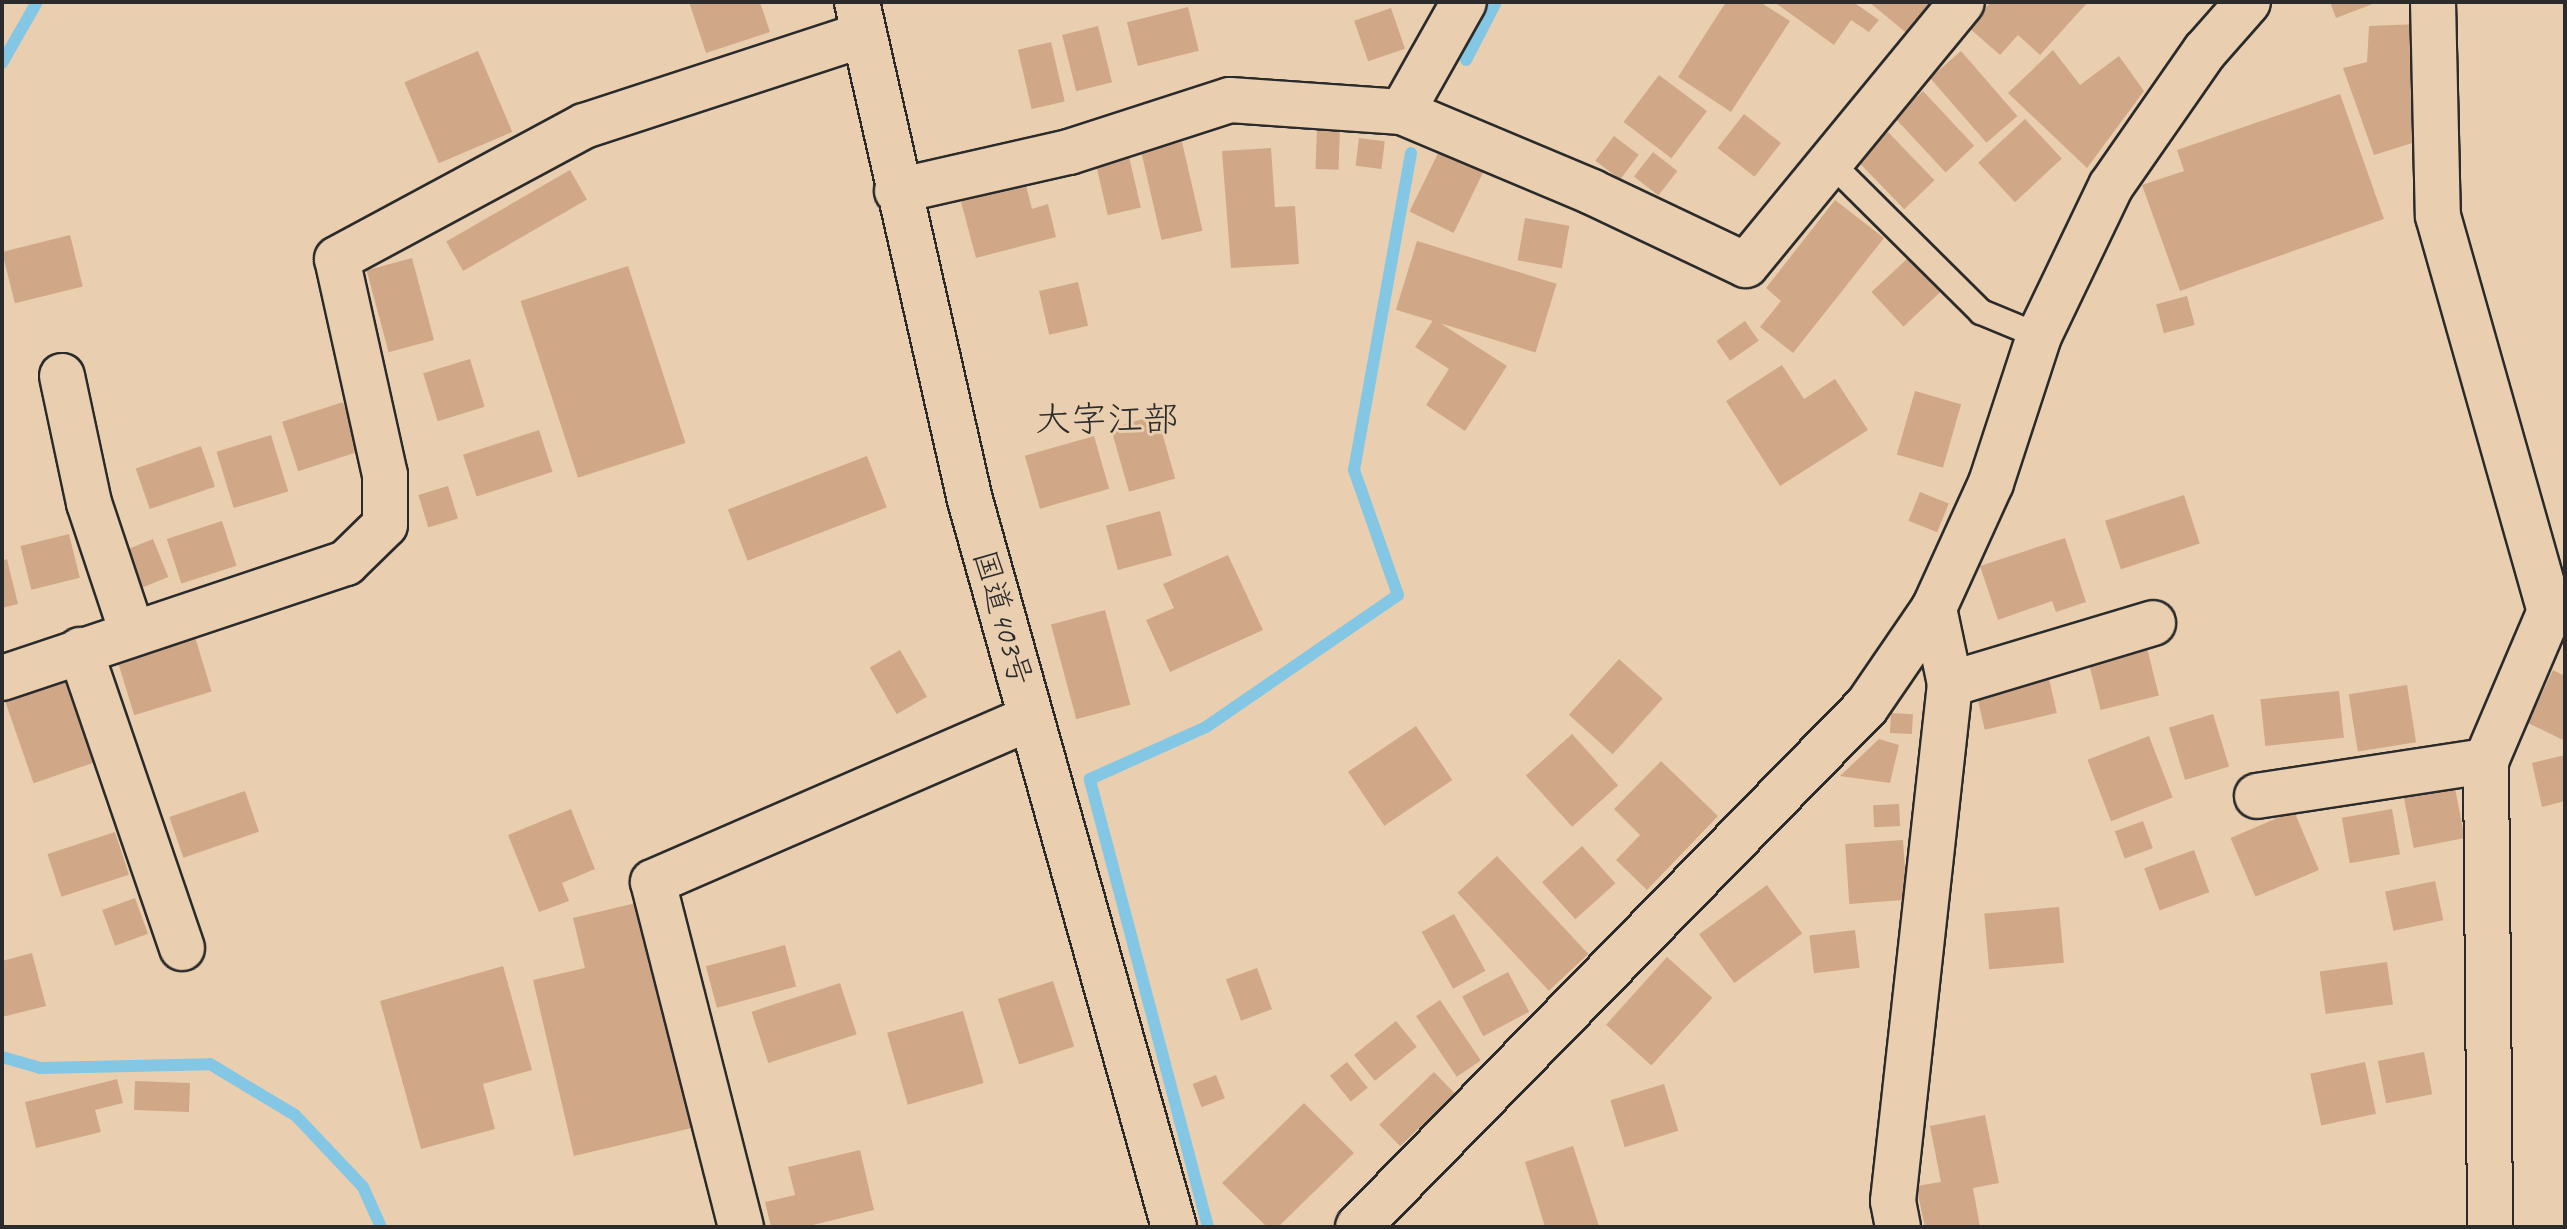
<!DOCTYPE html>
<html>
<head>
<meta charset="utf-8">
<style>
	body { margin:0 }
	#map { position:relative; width:2567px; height:1229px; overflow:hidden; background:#e9cfb0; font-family:Caveat,"Klee One",sans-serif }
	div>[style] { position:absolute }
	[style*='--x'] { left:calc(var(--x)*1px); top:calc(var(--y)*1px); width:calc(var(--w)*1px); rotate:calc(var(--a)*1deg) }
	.stream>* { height:12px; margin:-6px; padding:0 6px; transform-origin:6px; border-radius:6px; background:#84c7e5 }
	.building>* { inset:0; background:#d1a887; transform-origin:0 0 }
	.roads { filter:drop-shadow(2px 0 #2b2b2b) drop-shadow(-2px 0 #2b2b2b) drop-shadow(0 2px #2b2b2b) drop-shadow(0 -2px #2b2b2b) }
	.lane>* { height:24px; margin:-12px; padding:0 12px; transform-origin:12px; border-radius:12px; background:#e9cfb0 }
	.street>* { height:44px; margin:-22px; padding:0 22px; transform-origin:22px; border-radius:22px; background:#e9cfb0 }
	.secondary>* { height:44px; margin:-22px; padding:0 22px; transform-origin:22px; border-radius:22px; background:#e9cfb0 }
	.highway>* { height:44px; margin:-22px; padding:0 22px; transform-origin:22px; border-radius:22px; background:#e9cfb0 }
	span { translate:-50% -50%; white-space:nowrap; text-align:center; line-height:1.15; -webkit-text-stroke:6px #e9cfb0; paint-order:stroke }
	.street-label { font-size:32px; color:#2b2b2b }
	.quarter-label { font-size:36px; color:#2b2b2b }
	.frame { position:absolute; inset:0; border:4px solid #2b2b2b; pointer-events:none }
</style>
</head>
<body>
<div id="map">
	<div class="stream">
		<div style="--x:1466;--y:60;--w:65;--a:-62.7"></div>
		<div style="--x:2;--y:63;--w:70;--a:-60.2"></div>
		<div style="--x:2;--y:1057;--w:40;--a:16"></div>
		<div style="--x:40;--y:1068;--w:170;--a:-1.3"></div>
		<div style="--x:210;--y:1064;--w:99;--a:31"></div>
		<div style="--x:295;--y:1115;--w:99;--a:46.6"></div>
		<div style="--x:363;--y:1187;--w:44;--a:65.8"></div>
		<div style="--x:1208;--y:1227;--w:463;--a:-104.8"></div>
		<div style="--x:1090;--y:779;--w:127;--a:-24.1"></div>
		<div style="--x:1206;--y:727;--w:233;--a:-34.5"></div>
		<div style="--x:1398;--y:595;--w:133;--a:-109.4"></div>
		<div style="--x:1354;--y:470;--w:322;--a:-79.8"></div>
	</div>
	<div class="building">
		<div style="clip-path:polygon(689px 2px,760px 2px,770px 32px,706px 53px)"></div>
		<div style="clip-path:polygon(1726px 2px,1760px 2px,1790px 21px,1731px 112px,1678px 77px)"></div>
		<div style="clip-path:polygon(1774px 2px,1853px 2px,1879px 20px,1869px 32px,1851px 20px,1834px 45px)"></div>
		<div style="clip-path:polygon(1869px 2px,1939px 2px,1910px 36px)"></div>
		<div style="clip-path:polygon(1991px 2px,2088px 2px,2040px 55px,2018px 35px,2000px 55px,1968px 27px)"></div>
		<div style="clip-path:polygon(2330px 2px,2378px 2px,2336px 18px)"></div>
		<div style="left:1188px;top:7px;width:45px;height:63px;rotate:76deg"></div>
		<div style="left:1391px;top:8px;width:43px;height:39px;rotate:71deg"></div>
		<div style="clip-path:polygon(2419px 24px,2422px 140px,2374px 155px,2343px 68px,2367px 62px,2369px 26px)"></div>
		<div style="left:1098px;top:26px;width:58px;height:37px;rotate:76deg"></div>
		<div style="left:1051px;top:42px;width:61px;height:34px;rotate:77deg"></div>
		<div style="clip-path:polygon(2053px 50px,2080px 85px,2119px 56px,2144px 91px,2087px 168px,2008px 93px)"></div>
		<div style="left:478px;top:51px;width:88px;height:80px;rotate:67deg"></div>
		<div style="left:1961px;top:51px;width:86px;height:41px;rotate:49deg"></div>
		<div style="left:1659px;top:75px;width:60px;height:59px;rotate:37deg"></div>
		<div style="left:1923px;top:91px;width:75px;height:39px;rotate:47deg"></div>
		<div style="clip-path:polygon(2340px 94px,2384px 219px,2180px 291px,2142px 185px,2184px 171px,2177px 150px)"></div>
		<div style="left:1744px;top:114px;width:47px;height:43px;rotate:38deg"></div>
		<div style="left:2025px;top:119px;width:54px;height:64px;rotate:47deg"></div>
		<div style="left:1317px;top:127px;width:23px;height:42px;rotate:2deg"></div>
		<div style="left:1888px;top:132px;width:67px;height:42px;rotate:46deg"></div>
		<div style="left:1614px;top:136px;width:31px;height:31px;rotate:37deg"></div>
		<div style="left:1359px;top:138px;width:26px;height:28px;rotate:7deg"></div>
		<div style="left:1182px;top:142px;width:91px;height:42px;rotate:77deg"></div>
		<div style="left:1442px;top:145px;width:49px;height:74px;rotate:26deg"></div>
		<div style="clip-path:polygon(1271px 148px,1275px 207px,1295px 206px,1299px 264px,1231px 268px,1222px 151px)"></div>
		<div style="left:1128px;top:152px;width:57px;height:34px;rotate:77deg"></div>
		<div style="left:1653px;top:152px;width:31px;height:31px;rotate:38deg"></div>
		<div style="left:570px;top:170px;width:34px;height:143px;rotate:60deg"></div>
		<div style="clip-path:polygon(1025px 181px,1032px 209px,1048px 204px,1056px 237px,976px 258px,960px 198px)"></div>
		<div style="clip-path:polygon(1835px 200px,1884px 238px,1793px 353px,1760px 327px,1781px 301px,1766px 288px)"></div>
		<div style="left:1525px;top:218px;width:45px;height:43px;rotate:10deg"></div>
		<div style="left:70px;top:235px;width:53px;height:70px;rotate:76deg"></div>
		<div style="left:1417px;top:241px;width:146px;height:72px;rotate:17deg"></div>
		<div style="left:412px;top:258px;width:85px;height:47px;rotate:75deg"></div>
		<div style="left:1908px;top:258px;width:47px;height:50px;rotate:47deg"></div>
		<div style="left:628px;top:266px;width:186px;height:113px;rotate:72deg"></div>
		<div style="left:1078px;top:282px;width:45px;height:40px;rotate:77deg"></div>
		<div style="left:2187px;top:296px;width:30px;height:32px;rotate:75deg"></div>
		<div style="clip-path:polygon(1434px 319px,1507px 366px,1465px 431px,1426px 405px,1449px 369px,1415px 347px)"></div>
		<div style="left:1745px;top:321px;width:24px;height:35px;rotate:55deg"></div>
		<div style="left:470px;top:359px;width:50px;height:49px;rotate:73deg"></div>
		<div style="clip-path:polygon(1782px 365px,1804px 399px,1835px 379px,1868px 430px,1780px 486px,1726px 401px)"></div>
		<div style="left:1915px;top:391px;width:48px;height:66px;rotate:16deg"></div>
		<div style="left:343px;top:402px;width:52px;height:64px;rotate:72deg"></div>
		<div style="left:1157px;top:415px;width:66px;height:48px;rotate:74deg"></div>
		<div style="left:539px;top:430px;width:44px;height:80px;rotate:72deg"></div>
		<div style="left:271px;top:435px;width:59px;height:57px;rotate:73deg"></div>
		<div style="left:1094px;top:436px;width:55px;height:72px;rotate:74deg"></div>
		<div style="left:201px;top:446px;width:43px;height:69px;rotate:71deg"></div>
		<div style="left:867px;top:456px;width:55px;height:149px;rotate:69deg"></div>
		<div style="left:448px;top:486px;width:34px;height:31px;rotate:73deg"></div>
		<div style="left:1920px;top:492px;width:31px;height:31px;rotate:22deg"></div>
		<div style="left:2184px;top:495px;width:51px;height:83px;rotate:72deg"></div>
		<div style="left:1160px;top:511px;width:46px;height:56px;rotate:75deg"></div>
		<div style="left:222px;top:521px;width:47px;height:58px;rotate:72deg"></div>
		<div style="left:69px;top:534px;width:45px;height:50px;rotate:76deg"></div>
		<div style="clip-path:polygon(2065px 538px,2086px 602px,2056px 612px,2052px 601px,1998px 620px,1980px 566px)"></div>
		<div style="left:153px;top:539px;width:41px;height:34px;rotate:68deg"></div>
		<div style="clip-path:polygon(1228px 555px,1263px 630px,1170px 672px,1146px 620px,1174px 608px,1163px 584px)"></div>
		<div style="clip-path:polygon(7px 559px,18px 604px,2px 608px,2px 561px)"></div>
		<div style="left:1105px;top:610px;width:98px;height:56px;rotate:75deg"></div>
		<div style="left:195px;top:637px;width:57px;height:81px;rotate:73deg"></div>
		<div style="left:2147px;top:648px;width:49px;height:60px;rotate:76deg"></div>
		<div style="left:900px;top:650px;width:54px;height:35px;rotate:60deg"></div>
		<div style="left:1619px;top:659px;width:59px;height:75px;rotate:42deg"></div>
		<div style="clip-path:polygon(2553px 670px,2565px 676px,2565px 741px,2528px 723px)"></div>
		<div style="left:66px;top:678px;width:89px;height:65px;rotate:71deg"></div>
		<div style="left:2049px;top:679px;width:35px;height:74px;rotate:77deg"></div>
		<div style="left:2407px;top:685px;width:58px;height:59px;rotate:81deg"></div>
		<div style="left:2339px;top:691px;width:47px;height:79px;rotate:84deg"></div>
		<div style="left:1891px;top:713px;width:22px;height:20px;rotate:3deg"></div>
		<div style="left:2213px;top:714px;width:55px;height:46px;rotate:73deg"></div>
		<div style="left:1416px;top:726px;width:65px;height:82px;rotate:56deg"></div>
		<div style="left:1572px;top:734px;width:69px;height:62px;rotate:48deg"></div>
		<div style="left:2149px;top:736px;width:66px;height:66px;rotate:69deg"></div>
		<div style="clip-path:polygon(1879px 739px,1899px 745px,1890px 783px,1840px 776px)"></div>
		<div style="clip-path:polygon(2565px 755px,2565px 801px,2542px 807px,2532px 763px)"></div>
		<div style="clip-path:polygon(1661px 761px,1718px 816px,1647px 890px,1616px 860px,1640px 835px,1614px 809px)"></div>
		<div style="left:2455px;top:788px;width:51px;height:52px;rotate:79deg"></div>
		<div style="left:245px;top:791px;width:43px;height:80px;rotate:71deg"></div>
		<div style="left:1899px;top:804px;width:22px;height:26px;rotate:87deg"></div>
		<div style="clip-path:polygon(571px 809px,595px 869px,562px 883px,569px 901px,539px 912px,508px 835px)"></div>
		<div style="left:2392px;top:809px;width:46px;height:51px;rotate:80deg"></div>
		<div style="left:2294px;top:811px;width:64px;height:69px;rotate:67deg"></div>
		<div style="left:2143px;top:821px;width:29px;height:30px;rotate:70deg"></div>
		<div style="left:115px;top:832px;width:45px;height:71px;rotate:72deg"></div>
		<div style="left:1903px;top:840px;width:60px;height:58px;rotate:86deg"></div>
		<div style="left:1582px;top:846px;width:50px;height:54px;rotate:48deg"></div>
		<div style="left:2194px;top:850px;width:45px;height:53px;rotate:70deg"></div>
		<div style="left:1497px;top:856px;width:134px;height:54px;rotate:47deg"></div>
		<div style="left:2435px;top:881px;width:40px;height:51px;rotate:78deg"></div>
		<div style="left:1767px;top:885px;width:60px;height:84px;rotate:54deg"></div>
		<div style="left:135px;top:898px;width:38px;height:35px;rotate:70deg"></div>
		<div style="clip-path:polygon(644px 901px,696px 1127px,574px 1156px,533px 980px,585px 968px,573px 918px)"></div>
		<div style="left:2059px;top:907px;width:56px;height:75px;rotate:85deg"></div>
		<div style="left:1454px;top:914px;width:65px;height:37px;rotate:61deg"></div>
		<div style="left:1855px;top:930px;width:38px;height:46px;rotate:83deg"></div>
		<div style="left:785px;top:945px;width:43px;height:82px;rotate:75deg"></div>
		<div style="clip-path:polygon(32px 953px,46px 1006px,2px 1017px,2px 961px)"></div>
		<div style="left:1667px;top:957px;width:61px;height:91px;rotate:42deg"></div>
		<div style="left:2387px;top:962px;width:43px;height:68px;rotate:82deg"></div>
		<div style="clip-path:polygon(503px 966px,532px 1070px,483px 1084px,495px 1129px,421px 1149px,380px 1001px)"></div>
		<div style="left:1257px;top:968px;width:44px;height:33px;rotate:70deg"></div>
		<div style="left:1508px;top:972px;width:45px;height:52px;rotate:62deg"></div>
		<div style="left:1053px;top:981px;width:69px;height:58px;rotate:72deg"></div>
		<div style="left:840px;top:983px;width:54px;height:93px;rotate:72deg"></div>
		<div style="left:1440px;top:1000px;width:73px;height:29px;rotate:56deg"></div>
		<div style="left:963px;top:1011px;width:75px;height:79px;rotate:74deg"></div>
		<div style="left:1396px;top:1021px;width:33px;height:54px;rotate:51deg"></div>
		<div style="left:2424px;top:1052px;width:43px;height:47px;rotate:79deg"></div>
		<div style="left:1347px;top:1062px;width:33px;height:22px;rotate:51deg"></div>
		<div style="left:2365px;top:1062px;width:53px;height:56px;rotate:78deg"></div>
		<div style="left:1434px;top:1072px;width:30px;height:76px;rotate:46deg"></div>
		<div style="left:1216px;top:1075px;width:25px;height:25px;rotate:69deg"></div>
		<div style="clip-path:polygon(117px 1079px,123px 1103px,95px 1110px,101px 1132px,36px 1148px,25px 1102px)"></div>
		<div style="left:135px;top:1081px;width:55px;height:29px;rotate:2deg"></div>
		<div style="left:1664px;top:1084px;width:49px;height:56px;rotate:73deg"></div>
		<div style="clip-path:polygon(1304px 1103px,1354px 1153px,1278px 1227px,1267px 1227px,1222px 1183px)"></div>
		<div style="clip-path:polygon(1985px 1115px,1999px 1183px,1973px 1188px,1980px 1227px,1925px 1227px,1916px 1186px,1941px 1182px,1930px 1126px)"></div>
		<div style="clip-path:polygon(1573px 1146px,1599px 1226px,1545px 1227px,1525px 1162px)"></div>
		<div style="clip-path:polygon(860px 1150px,874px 1210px,805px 1227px,771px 1227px,765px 1202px,795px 1195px,788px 1167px)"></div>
	</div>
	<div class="roads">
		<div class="lane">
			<div style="--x:1830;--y:162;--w:213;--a:44.8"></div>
			<div style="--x:1981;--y:312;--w:63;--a:22.5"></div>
		</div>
		<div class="street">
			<div style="--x:2433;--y:2;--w:214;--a:88.7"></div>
			<div style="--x:2438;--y:216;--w:411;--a:74.2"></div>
			<div style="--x:2550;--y:611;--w:163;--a:113.1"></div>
			<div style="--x:2486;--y:761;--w:466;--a:89.5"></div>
			<div style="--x:1402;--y:112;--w:126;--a:-60.6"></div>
			<div style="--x:897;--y:191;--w:176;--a:-12.8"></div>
			<div style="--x:1069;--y:152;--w:169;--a:-17.9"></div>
			<div style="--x:1230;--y:100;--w:172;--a:4"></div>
			<div style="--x:1402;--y:112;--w:206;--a:22.8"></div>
			<div style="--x:1592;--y:192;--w:170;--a:25.4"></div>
			<div style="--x:1746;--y:265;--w:340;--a:-50.6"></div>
			<div style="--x:62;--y:376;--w:130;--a:78"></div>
			<div style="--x:89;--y:503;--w:136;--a:71.6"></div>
			<div style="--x:80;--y:650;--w:315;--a:71.1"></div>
			<div style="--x:2;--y:678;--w:363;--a:-18.5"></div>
			<div style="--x:346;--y:563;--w:54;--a:-44.3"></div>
			<div style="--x:385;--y:525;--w:50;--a:-90"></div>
			<div style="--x:385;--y:475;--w:221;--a:-102.5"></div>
			<div style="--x:337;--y:259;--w:281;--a:-28.3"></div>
			<div style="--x:584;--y:126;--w:293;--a:-18.1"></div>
			<div style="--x:1950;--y:684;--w:212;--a:-16.7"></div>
			<div style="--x:2257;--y:796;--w:232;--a:-8.7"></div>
			<div style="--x:741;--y:1227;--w:356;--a:-104.3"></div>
			<div style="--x:653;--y:882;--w:411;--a:-23.5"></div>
			<div style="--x:1898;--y:1227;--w:26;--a:-101"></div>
			<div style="--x:1893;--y:1201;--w:520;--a:-83.71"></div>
			<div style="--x:1950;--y:684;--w:78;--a:-101.9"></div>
		</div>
		<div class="secondary">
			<div style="--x:1358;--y:1227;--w:728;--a:-45.67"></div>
			<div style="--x:1867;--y:706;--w:119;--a:-55.6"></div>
			<div style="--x:1934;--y:608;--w:137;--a:-65.5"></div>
			<div style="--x:1991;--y:483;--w:155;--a:-71.9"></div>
			<div style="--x:2039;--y:336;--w:166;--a:-64.4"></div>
			<div style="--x:2111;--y:186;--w:165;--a:-55.2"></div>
			<div style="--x:2205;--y:51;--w:65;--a:-48.7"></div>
		</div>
		<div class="highway">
			<div style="--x:857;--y:2;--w:511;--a:77.22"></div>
			<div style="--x:970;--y:500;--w:755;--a:74.33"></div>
		</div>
	</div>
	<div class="street-label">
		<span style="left:1002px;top:618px;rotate:74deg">国道403号</span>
	</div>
	<div class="quarter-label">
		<span style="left:1107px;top:420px">大字江部</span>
	</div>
	<div class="frame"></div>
</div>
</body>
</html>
